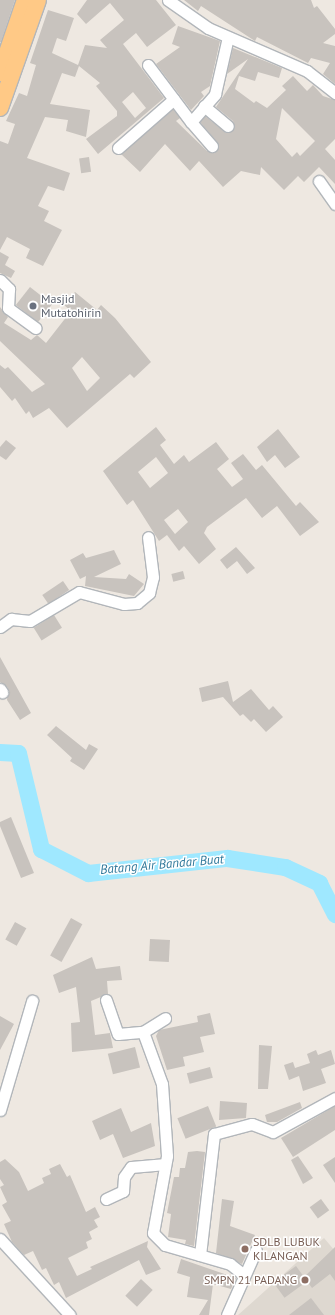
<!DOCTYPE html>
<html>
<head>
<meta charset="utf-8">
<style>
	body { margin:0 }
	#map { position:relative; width:335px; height:1315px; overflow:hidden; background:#eee8e1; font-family:"PT Sans",sans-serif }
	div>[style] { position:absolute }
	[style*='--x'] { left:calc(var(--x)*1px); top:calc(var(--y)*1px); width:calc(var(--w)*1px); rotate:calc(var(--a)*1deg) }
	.education>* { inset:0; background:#ded8d0 }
	.river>* { height:17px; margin:-8.5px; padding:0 8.5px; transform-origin:8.5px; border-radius:8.5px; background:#9fe8ff }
	.building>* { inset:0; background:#c8c3be; transform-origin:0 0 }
	.roads { filter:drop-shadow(1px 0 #b2b6ba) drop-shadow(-1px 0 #b2b6ba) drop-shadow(0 1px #b2b6ba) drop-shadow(0 -1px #b2b6ba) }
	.minor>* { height:11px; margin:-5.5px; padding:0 5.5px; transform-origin:5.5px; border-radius:5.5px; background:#fff }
	.highway>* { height:16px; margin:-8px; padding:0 8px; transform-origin:8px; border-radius:8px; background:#ffc986 }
	.dots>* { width:11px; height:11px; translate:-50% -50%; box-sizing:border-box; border:2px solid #fff; border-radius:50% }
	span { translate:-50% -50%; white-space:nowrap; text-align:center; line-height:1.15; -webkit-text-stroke:3px #fff; paint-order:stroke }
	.worship-label { font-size:12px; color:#5b616d }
	.left { translate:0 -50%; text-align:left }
	.education-label { font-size:12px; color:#785e54 }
	.right { translate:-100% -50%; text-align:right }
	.water-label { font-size:13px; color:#31799b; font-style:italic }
</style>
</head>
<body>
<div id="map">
	<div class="education">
		<div style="clip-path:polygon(324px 1238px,335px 1251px,335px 1315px,238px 1315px)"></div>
	</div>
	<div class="river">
		<div style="--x:0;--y:752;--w:18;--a:3"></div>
		<div style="--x:18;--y:753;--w:99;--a:76.5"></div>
		<div style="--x:41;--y:849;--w:53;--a:27.1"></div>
		<div style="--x:88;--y:873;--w:140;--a:-6.2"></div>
		<div style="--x:227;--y:858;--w:59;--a:8.8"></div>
		<div style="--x:285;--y:867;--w:38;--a:25"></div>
		<div style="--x:319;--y:883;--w:35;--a:63"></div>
	</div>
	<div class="building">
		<div style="clip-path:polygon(0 0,15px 0,1px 42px,0 42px)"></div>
		<div style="clip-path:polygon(evenodd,87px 0,156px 0,176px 25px,147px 47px,136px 33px,123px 44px,164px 98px,98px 154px,86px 139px,117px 116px,117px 111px,96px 86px,100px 83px,79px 66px,75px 77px,62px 73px,50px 104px,90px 110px,86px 137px,66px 131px,68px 120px,45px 117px,27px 158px,70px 173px,64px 191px,48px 186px,38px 206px,49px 211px,44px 221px,62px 230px,43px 266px,26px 258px,30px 249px,7px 237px,0 250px,0 141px,8px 144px,15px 124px,6px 121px,19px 93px,27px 96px,36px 65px,30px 63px,48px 10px,74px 18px,66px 41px,57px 38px,52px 53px,78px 65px,85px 45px,107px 48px,100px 40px,124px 20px,110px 3px,86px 24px,77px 14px,87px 0,133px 92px,146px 108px,135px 118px,122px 102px,133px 92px)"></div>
		<div style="clip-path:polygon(184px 0,311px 0,314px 8px,317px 6px,335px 29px,335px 34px,323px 43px,335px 46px,335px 84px,323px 74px,330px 63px,311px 58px,308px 63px,257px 37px,255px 41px,201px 6px,198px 11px)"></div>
		<div style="clip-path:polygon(178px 26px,220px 41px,210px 86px,201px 92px,204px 96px,191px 110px,156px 64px,180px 47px,172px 44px)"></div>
		<div style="clip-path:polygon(evenodd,233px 48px,282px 68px,279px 78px,258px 72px,255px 81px,239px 76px,235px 89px,254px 103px,256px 101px,267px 108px,286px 90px,282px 86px,293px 76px,307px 91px,313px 85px,323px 96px,335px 100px,335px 139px,325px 149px,335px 160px,335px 184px,319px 167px,304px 182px,298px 176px,284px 190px,261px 167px,260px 175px,241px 171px,223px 187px,199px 161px,190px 171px,165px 144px,140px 172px,121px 154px,173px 109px,180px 118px,176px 121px,207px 151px,217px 151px,217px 142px,200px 122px,205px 116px,226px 133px,235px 128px,233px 121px,216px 107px,248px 59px,227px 74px,233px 48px,282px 108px,315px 141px,300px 156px,297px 152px,292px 157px,276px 139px,282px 108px)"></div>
		<div style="left:89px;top:157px;width:15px;height:10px;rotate:82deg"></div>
		<div style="clip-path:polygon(0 252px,9px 257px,5px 265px,15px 271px,11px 278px,0 273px)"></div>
		<div style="left:30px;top:287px;width:28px;height:23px;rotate:38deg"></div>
		<div style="clip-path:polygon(evenodd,75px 292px,97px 310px,101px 305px,115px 318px,151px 362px,134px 378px,130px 374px,67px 428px,49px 408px,33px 418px,29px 411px,26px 414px,15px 398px,12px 401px,0 387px,0 365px,5px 369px,8px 367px,32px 392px,45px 384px,0 341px,0 307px,8px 317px,4px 323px,31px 340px,37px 335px,46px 343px,71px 311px,64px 305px,75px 292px,82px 357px,100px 378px,87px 391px,72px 368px,82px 357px)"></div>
		<div style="clip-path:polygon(evenodd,156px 427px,166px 440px,160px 445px,174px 464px,184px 455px,189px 462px,216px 442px,229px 459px,217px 469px,232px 487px,243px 479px,231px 463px,243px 454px,256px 470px,262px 465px,296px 506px,300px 502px,319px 522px,300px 536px,277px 506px,262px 518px,246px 498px,207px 527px,204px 533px,216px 549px,199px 564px,184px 546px,179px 551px,167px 535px,159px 541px,133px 500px,127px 505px,103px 471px,156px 427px,156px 457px,168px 473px,150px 488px,138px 472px,156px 457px,156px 427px,178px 509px,188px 522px,175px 534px,164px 520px,178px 509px)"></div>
		<div style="clip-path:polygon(278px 429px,300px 457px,285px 468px,275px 455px,267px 462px,257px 447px)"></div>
		<div style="clip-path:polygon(6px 440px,16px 448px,6px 460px,0 456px,0 447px)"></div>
		<div style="clip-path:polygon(236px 547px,255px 568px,247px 574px,237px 561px,227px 569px,220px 560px)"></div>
		<div style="clip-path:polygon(114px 550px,121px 564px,94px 577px,126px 579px,129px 574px,144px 584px,134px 596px,85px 586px,86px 576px,80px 579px,70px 560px,83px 553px,86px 558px)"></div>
		<div style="left:183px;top:571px;width:8px;height:12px;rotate:76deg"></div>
		<div style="left:63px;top:581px;width:11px;height:25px;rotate:56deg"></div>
		<div style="left:54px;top:615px;width:15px;height:24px;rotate:58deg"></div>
		<div style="clip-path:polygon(0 657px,31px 713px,20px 720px,7px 700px,8px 688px,0 682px)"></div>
		<div style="clip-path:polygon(228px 681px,233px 702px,251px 689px,269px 710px,273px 706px,283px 717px,266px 732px,254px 719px,251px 722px,243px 714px,240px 716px,223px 697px,202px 702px,199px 688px)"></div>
		<div style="clip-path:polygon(56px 726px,86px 750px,89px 744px,98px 749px,84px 770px,70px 761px,72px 758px,47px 735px)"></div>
		<div style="clip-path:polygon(11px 817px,34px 873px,21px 878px,0 826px,0 822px)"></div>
		<div style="left:71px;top:918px;width:13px;height:43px;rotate:29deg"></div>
		<div style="left:15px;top:922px;width:13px;height:20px;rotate:29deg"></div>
		<div style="left:150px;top:939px;width:20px;height:22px;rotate:3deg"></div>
		<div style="clip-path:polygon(92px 957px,96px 969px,120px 966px,122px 980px,107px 981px,108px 994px,91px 1001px,95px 1035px,110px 1033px,113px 1048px,72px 1052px,71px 1023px,80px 1022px,76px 987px,59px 993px,53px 975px)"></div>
		<div style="clip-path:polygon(210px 1013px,215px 1034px,200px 1037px,204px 1052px,183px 1057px,185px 1066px,167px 1070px,156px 1036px,159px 1030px,198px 1022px,197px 1016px)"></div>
		<div style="clip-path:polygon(0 1016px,14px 1024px,0 1050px)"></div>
		<div style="clip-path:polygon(259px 1045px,272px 1046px,268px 1089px,258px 1089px)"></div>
		<div style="left:135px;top:1047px;width:21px;height:28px;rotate:76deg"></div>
		<div style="clip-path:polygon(316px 1050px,318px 1055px,331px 1050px,335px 1064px,321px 1069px,326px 1083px,303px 1091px,299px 1076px,289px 1080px,284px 1065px,293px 1062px,295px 1068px,310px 1063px,307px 1054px)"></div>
		<div style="left:210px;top:1067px;width:11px;height:24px;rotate:75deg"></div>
		<div style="clip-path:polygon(220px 1101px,247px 1103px,246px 1118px,219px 1120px)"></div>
		<div style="clip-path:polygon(300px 1102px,302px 1108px,277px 1122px,267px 1122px,265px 1115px)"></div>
		<div style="left:208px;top:1106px;width:22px;height:33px;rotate:68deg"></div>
		<div style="clip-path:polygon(335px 1106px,335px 1130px,293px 1157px,281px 1138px)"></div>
		<div style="clip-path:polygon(121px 1108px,131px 1132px,151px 1123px,155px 1146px,123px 1158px,113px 1134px,100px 1140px,92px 1121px)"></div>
		<div style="clip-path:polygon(197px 1151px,205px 1152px,194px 1246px,185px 1244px,186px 1240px,168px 1237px,171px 1214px,167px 1213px,174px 1177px,179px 1177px,180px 1168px,185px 1168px,188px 1152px)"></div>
		<div style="clip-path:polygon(298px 1156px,313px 1178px,303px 1184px,291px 1160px)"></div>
		<div style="clip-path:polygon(335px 1157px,335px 1183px,323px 1165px)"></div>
		<div style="clip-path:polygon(5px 1159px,19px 1172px,28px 1191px,44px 1183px,42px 1178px,51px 1174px,49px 1169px,60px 1164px,67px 1177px,70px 1175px,86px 1212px,95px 1207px,100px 1217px,94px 1220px,98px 1227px,89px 1232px,92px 1239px,86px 1242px,88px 1248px,68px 1258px,77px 1276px,92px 1269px,90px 1267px,148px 1241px,147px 1247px,161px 1269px,146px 1275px,139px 1260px,66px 1298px,59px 1282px,54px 1285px,46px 1268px,42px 1270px,33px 1251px,24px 1255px,12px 1242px,4px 1224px,11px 1221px,2px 1205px,7px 1202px,0 1187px,4px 1185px,0 1179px,0 1162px)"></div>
		<div style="clip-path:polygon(222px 1199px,234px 1201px,230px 1226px,255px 1235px,242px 1264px,216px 1253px)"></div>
		<div style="left:321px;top:1199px;width:14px;height:14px;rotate:54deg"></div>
		<div style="clip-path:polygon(335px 1247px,335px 1281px,330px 1274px,312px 1288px,304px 1277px)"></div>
		<div style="clip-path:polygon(181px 1259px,236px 1278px,231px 1289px,213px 1284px,209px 1315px,199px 1315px,208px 1300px,187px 1297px,190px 1277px,177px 1273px)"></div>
		<div style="left:296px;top:1266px;width:19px;height:28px;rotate:54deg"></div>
		<div style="left:141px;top:1279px;width:16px;height:23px;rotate:43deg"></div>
		<div style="clip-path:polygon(311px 1298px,324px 1315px,289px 1315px)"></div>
	</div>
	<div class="roads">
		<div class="minor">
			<div style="--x:168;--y:0;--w:49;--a:35"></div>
			<div style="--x:208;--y:28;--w:108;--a:23.5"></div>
			<div style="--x:307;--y:71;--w:36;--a:38"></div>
			<div style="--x:148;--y:65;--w:71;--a:53"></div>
			<div style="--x:191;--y:122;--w:37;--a:-49"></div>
			<div style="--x:215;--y:94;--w:58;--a:-77.2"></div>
			<div style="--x:204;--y:106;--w:31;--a:40"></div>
			<div style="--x:191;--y:122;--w:32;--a:49"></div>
			<div style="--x:118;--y:148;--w:74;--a:-41.2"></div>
			<div style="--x:319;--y:181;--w:28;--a:55"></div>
			<div style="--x:0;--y:280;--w:13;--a:45"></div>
			<div style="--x:9;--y:289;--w:19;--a:93"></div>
			<div style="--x:8;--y:308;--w:34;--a:36"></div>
			<div style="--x:0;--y:627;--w:14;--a:-36"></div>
			<div style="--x:11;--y:619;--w:19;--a:6"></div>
			<div style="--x:30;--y:621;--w:57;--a:-30.6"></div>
			<div style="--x:79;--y:592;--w:47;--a:14.9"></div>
			<div style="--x:124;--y:604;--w:13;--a:-4"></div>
			<div style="--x:137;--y:603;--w:16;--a:-40"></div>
			<div style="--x:149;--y:593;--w:16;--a:-76"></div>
			<div style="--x:153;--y:577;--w:40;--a:-97.1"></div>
			<div style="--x:0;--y:689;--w:4;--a:56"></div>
			<div style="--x:106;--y:1000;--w:36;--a:71"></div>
			<div style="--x:118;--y:1034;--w:25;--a:-5"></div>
			<div style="--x:143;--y:1032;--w:55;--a:69.9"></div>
			<div style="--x:162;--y:1084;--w:72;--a:86"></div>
			<div style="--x:167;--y:1156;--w:78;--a:100.3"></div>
			<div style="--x:153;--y:1233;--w:17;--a:45"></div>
			<div style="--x:165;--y:1245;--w:68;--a:16.3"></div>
			<div style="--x:230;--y:1264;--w:18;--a:38"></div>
			<div style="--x:143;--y:1032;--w:26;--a:-32"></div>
			<div style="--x:0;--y:1110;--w:114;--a:-73.6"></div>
			<div style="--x:106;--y:1199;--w:19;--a:-25"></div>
			<div style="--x:123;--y:1191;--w:14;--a:-86"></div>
			<div style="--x:124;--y:1177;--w:12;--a:-55"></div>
			<div style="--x:131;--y:1167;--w:32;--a:-5"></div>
			<div style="--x:0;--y:1239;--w:103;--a:47.4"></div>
			<div style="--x:200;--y:1255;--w:122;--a:-83.4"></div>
			<div style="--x:214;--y:1134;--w:39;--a:-15"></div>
			<div style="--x:252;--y:1124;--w:22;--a:21"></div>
			<div style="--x:273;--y:1132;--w:71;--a:-28.7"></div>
			<div style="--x:227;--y:1315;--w:71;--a:-66"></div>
		</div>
		<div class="highway">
			<div style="--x:0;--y:73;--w:77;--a:-71.1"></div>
			<div style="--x:0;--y:108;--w:114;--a:-70.6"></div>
		</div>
	</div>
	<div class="dots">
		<div style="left:33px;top:306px;background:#6b7280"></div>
		<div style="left:245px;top:1249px;background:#8d6e63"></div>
		<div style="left:305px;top:1280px;background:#8d6e63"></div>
	</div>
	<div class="worship-label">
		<span class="left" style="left:41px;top:306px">Masjid<br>Mutatohirin</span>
	</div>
	<div class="education-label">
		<span class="left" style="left:253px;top:1249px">SDLB LUBUK<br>KILANGAN</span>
		<span class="right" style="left:297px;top:1280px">SMPN 21 PADANG</span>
	</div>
	<div class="water-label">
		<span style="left:162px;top:865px;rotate:-5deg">Batang Air Bandar Buat</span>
	</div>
</div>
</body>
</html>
